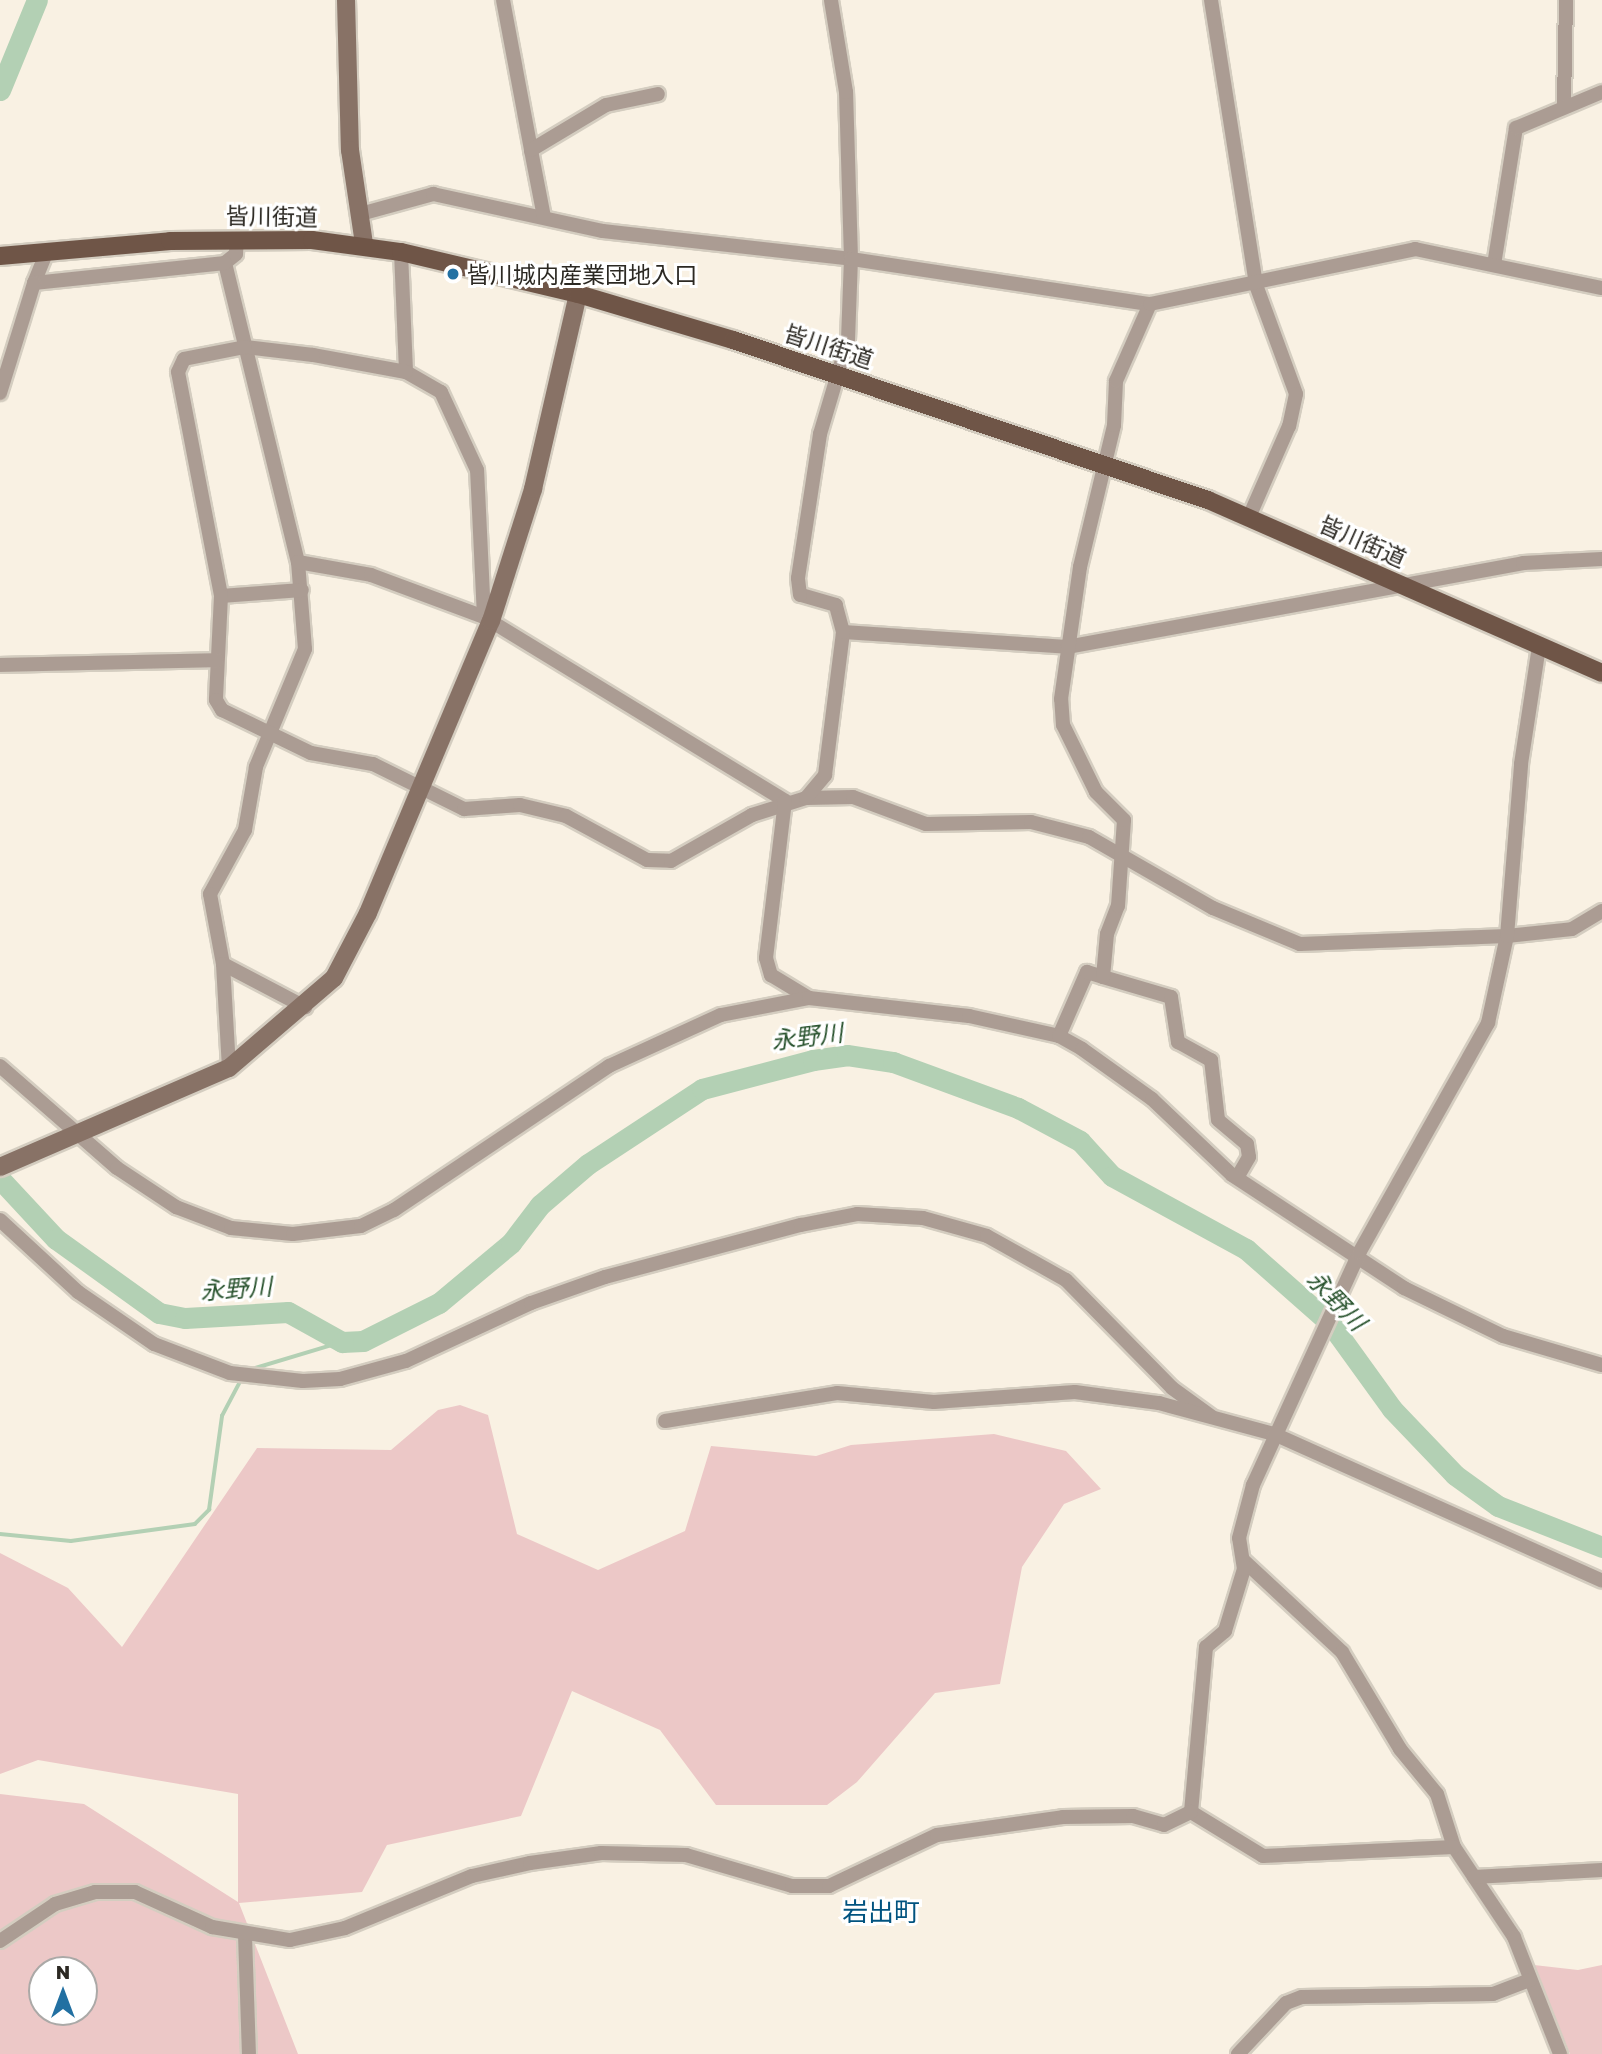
<!DOCTYPE html>
<html>
<head>
<meta charset="utf-8">
<style>
	body { margin:0 }
	#map { position:relative; width:1602px; height:2054px; overflow:hidden; background:#f9f1e3; font-family:"Golos Text","Noto Sans JP",sans-serif }
	div>[style] { position:absolute }
	[style*='--x'] { left:calc(var(--x)*1px); top:calc(var(--y)*1px); width:calc(var(--w)*1px); rotate:calc(var(--a)*1deg) }
	.green>* { inset:0; background:#ecc8c7 }
	.stream>* { height:3.5px; margin:-1.75px; padding:0 1.75px; transform-origin:1.75px; border-radius:1.75px; background:#b3d0b4 }
	.river>* { height:21px; margin:-10.5px; padding:0 10.5px; transform-origin:10.5px; border-radius:10.5px; background:#b3d0b4 }
	.roads { filter:drop-shadow(2px 0 #d4cdc0) drop-shadow(-2px 0 #d4cdc0) drop-shadow(0 2px #d4cdc0) drop-shadow(0 -2px #d4cdc0) }
	.street>* { height:14px; margin:-7px; padding:0 7px; transform-origin:7px; border-radius:7px; background:#ab9c93 }
	.secondary>* { height:18px; margin:-9px; padding:0 9px; transform-origin:9px; border-radius:9px; background:#887266 }
	.primary>* { height:18px; margin:-9px; padding:0 9px; transform-origin:9px; border-radius:9px; background:#6f5547 }
	.dots>* { width:19px; height:19px; translate:-50% -50%; box-sizing:border-box; border:4px solid #fff; border-radius:50% }
	span { translate:-50% -50%; white-space:nowrap; text-align:center; line-height:1.15; -webkit-text-stroke:6px #fff; paint-order:stroke }
	.street-label { font-size:23px; color:#2c2923 }
	.poi-label { font-size:23px; color:#2c2923 }
	.left { translate:0 -50%; text-align:left }
	.water-label { font-size:24px; color:#28522d; font-style:italic }
	.quarter-label { font-size:26px; color:#01537f }
	.north { position:absolute; left:28px; top:1956px; width:70px; height:70px; box-sizing:border-box; background:#fff; border:2px solid #aba9a7; border-radius:50%; rotate:0deg; font-size:19px; font-weight:700; line-height:28px; text-align:center; color:#2c2923 }
	.north::after { content:''; display:block; margin:auto; width:24px; height:32px; background:#2270a2; clip-path:polygon(50% 0,100% 100%,50% 72%,0 100%) }
</style>
</head>
<body>
<div id="map">
	<div class="green">
		<div style="clip-path:polygon(evenodd,460px 1405px,488px 1415px,517px 1534px,598px 1570px,685px 1531px,711px 1446px,816px 1456px,851px 1445px,994px 1434px,1066px 1451px,1101px 1489px,1064px 1504px,1022px 1567px,1000px 1684px,935px 1693px,857px 1782px,827px 1805px,716px 1805px,660px 1730px,572px 1691px,521px 1816px,387px 1845px,362px 1892px,239px 1903px,298px 2054px,0 2054px,0 1794px,84px 1804px,238px 1902px,238px 1794px,38px 1760px,0 1774px,0 1553px,68px 1588px,122px 1647px,257px 1448px,391px 1450px,438px 1410px,460px 1405px,42px 1970px,84px 1970px,84px 2012px,42px 2012px,42px 1970px)"></div>
		<div style="clip-path:polygon(1534px 1965px,1578px 1970px,1602px 1965px,1602px 2054px,1570px 2054px)"></div>
	</div>
	<div class="stream">
		<div style="--x:249;--y:1370;--w:97;--a:-16.8"></div>
		<div style="--x:0;--y:1534;--w:71;--a:5.6"></div>
		<div style="--x:71;--y:1541;--w:125;--a:-7.8"></div>
		<div style="--x:195;--y:1524;--w:20;--a:-45"></div>
		<div style="--x:209;--y:1510;--w:95;--a:-82.1"></div>
		<div style="--x:222;--y:1416;--w:43;--a:-62.2"></div>
	</div>
	<div class="river">
		<div style="--x:0;--y:90;--w:97;--a:-67.7"></div>
		<div style="--x:0;--y:1179;--w:82;--a:47"></div>
		<div style="--x:56;--y:1239;--w:127;--a:35.7"></div>
		<div style="--x:159;--y:1313;--w:26;--a:11"></div>
		<div style="--x:185;--y:1318;--w:103;--a:-3.3"></div>
		<div style="--x:288;--y:1312;--w:62;--a:29.1"></div>
		<div style="--x:342;--y:1342;--w:21;--a:-3"></div>
		<div style="--x:363;--y:1341;--w:85;--a:-26.6"></div>
		<div style="--x:439;--y:1303;--w:94;--a:-39.8"></div>
		<div style="--x:511;--y:1243;--w:48;--a:-52.7"></div>
		<div style="--x:540;--y:1205;--w:63;--a:-40.5"></div>
		<div style="--x:588;--y:1164;--w:136;--a:-33.3"></div>
		<div style="--x:702;--y:1089;--w:115;--a:-14.6"></div>
		<div style="--x:813;--y:1060;--w:34;--a:-8"></div>
		<div style="--x:847;--y:1055;--w:47;--a:8.7"></div>
		<div style="--x:893;--y:1062;--w:133;--a:20.2"></div>
		<div style="--x:1018;--y:1108;--w:70;--a:28"></div>
		<div style="--x:1080;--y:1141;--w:47;--a:47.6"></div>
		<div style="--x:1112;--y:1176;--w:153;--a:28.6"></div>
		<div style="--x:1246;--y:1249;--w:112;--a:41.4"></div>
		<div style="--x:1330;--y:1323;--w:106;--a:54.2"></div>
		<div style="--x:1392;--y:1409;--w:91;--a:46.3"></div>
		<div style="--x:1455;--y:1475;--w:53;--a:35.8"></div>
		<div style="--x:1498;--y:1506;--w:112;--a:21.5"></div>
	</div>
	<div class="roads">
		<div class="street">
			<div style="--x:503;--y:0;--w:153;--a:79.4"></div>
			<div style="--x:1211;--y:0;--w:289;--a:81"></div>
			<div style="--x:1256;--y:285;--w:116;--a:69.8"></div>
			<div style="--x:1296;--y:394;--w:33;--a:102"></div>
			<div style="--x:1289;--y:426;--w:99;--a:113.7"></div>
			<div style="--x:1564;--y:104;--w:104;--a:-88.9"></div>
			<div style="--x:364;--y:213;--w:72;--a:-15.4"></div>
			<div style="--x:433;--y:194;--w:174;--a:12.3"></div>
			<div style="--x:603;--y:231;--w:250;--a:6.4"></div>
			<div style="--x:851;--y:259;--w:167;--a:-91.7"></div>
			<div style="--x:846;--y:92;--w:93;--a:-99.3"></div>
			<div style="--x:544;--y:217;--w:68;--a:-101"></div>
			<div style="--x:531;--y:150;--w:87;--a:-31"></div>
			<div style="--x:606;--y:105;--w:53;--a:-11.9"></div>
			<div style="--x:237;--y:239;--w:15;--a:94"></div>
			<div style="--x:236;--y:254;--w:14;--a:141"></div>
			<div style="--x:225;--y:263;--w:308;--a:76.3"></div>
			<div style="--x:298;--y:562;--w:87;--a:85.4"></div>
			<div style="--x:305;--y:649;--w:128;--a:112.6"></div>
			<div style="--x:256;--y:767;--w:64;--a:99.9"></div>
			<div style="--x:245;--y:830;--w:73;--a:118.7"></div>
			<div style="--x:210;--y:894;--w:71;--a:79.5"></div>
			<div style="--x:223;--y:964;--w:93;--a:27.7"></div>
			<div style="--x:47;--y:251;--w:35;--a:112"></div>
			<div style="--x:34;--y:283;--w:192;--a:-6"></div>
			<div style="--x:401;--y:252;--w:120;--a:87.6"></div>
			<div style="--x:1494;--y:265;--w:139;--a:-80.9"></div>
			<div style="--x:1516;--y:128;--w:93;--a:-22.7"></div>
			<div style="--x:0;--y:393;--w:115;--a:-72.8"></div>
			<div style="--x:298;--y:562;--w:74;--a:10.1"></div>
			<div style="--x:371;--y:575;--w:121;--a:20.4"></div>
			<div style="--x:484;--y:617;--w:353;--a:31.4"></div>
			<div style="--x:221;--y:596;--w:81;--a:-4.2"></div>
			<div style="--x:484;--y:617;--w:147;--a:-92.7"></div>
			<div style="--x:477;--y:470;--w:86;--a:-114.8"></div>
			<div style="--x:441;--y:392;--w:40;--a:-150.3"></div>
			<div style="--x:406;--y:372;--w:95;--a:-169.6"></div>
			<div style="--x:313;--y:355;--w:68;--a:-173.3"></div>
			<div style="--x:245;--y:347;--w:62;--a:168.9"></div>
			<div style="--x:184;--y:359;--w:14;--a:115"></div>
			<div style="--x:178;--y:372;--w:228;--a:79.1"></div>
			<div style="--x:221;--y:596;--w:104;--a:92.8"></div>
			<div style="--x:216;--y:700;--w:12;--a:59"></div>
			<div style="--x:222;--y:710;--w:99;--a:25.8"></div>
			<div style="--x:311;--y:753;--w:63;--a:10.1"></div>
			<div style="--x:373;--y:764;--w:102;--a:26.3"></div>
			<div style="--x:464;--y:809;--w:56;--a:-4.1"></div>
			<div style="--x:520;--y:805;--w:47;--a:13.4"></div>
			<div style="--x:566;--y:816;--w:92;--a:28.5"></div>
			<div style="--x:647;--y:860;--w:24;--a:2"></div>
			<div style="--x:671;--y:861;--w:93;--a:-29.6"></div>
			<div style="--x:752;--y:815;--w:57;--a:-17.5"></div>
			<div style="--x:806;--y:798;--w:47;--a:-1.2"></div>
			<div style="--x:853;--y:797;--w:78;--a:20.3"></div>
			<div style="--x:926;--y:824;--w:105;--a:-1.1"></div>
			<div style="--x:1031;--y:822;--w:60;--a:14.5"></div>
			<div style="--x:1089;--y:837;--w:143;--a:29.8"></div>
			<div style="--x:1213;--y:908;--w:94;--a:22.5"></div>
			<div style="--x:1300;--y:944;--w:207;--a:-2.2"></div>
			<div style="--x:1507;--y:936;--w:65;--a:-6.1"></div>
			<div style="--x:1572;--y:929;--w:35;--a:-31"></div>
			<div style="--x:843;--y:632;--w:225;--a:3.8"></div>
			<div style="--x:1067;--y:647;--w:464;--a:-10.4"></div>
			<div style="--x:1523;--y:563;--w:79;--a:-2.9"></div>
			<div style="--x:0;--y:665;--w:217;--a:-1.3"></div>
			<div style="--x:806;--y:798;--w:30;--a:-50"></div>
			<div style="--x:825;--y:775;--w:144;--a:-82.8"></div>
			<div style="--x:843;--y:632;--w:28;--a:-105"></div>
			<div style="--x:836;--y:605;--w:37;--a:-164"></div>
			<div style="--x:800;--y:595;--w:17;--a:-97"></div>
			<div style="--x:798;--y:578;--w:146;--a:-81.3"></div>
			<div style="--x:820;--y:434;--w:98;--a:-73.4"></div>
			<div style="--x:848;--y:340;--w:81;--a:-87.9"></div>
			<div style="--x:851;--y:259;--w:302;--a:8.6"></div>
			<div style="--x:785;--y:801;--w:158;--a:96.9"></div>
			<div style="--x:766;--y:958;--w:18;--a:74"></div>
			<div style="--x:771;--y:975;--w:44;--a:31.2"></div>
			<div style="--x:223;--y:964;--w:104;--a:86.7"></div>
			<div style="--x:1103;--y:977;--w:71;--a:16.4"></div>
			<div style="--x:1171;--y:997;--w:46;--a:81.2"></div>
			<div style="--x:1178;--y:1042;--w:38;--a:29"></div>
			<div style="--x:1211;--y:1060;--w:60;--a:83.3"></div>
			<div style="--x:1218;--y:1120;--w:38;--a:40"></div>
			<div style="--x:1247;--y:1144;--w:13;--a:81"></div>
			<div style="--x:1249;--y:1157;--w:24;--a:120"></div>
			<div style="--x:1059;--y:1036;--w:70;--a:-66.4"></div>
			<div style="--x:1087;--y:972;--w:17;--a:17"></div>
			<div style="--x:1103;--y:977;--w:43;--a:-84.7"></div>
			<div style="--x:1107;--y:934;--w:30;--a:-69"></div>
			<div style="--x:1118;--y:906;--w:86;--a:-86"></div>
			<div style="--x:1124;--y:820;--w:40;--a:-135"></div>
			<div style="--x:1096;--y:792;--w:75;--a:-116.2"></div>
			<div style="--x:1063;--y:725;--w:26;--a:-94"></div>
			<div style="--x:1061;--y:699;--w:133;--a:-81.8"></div>
			<div style="--x:1080;--y:567;--w:146;--a:-76.5"></div>
			<div style="--x:1114;--y:425;--w:44;--a:-87.4"></div>
			<div style="--x:1116;--y:381;--w:84;--a:-66.2"></div>
			<div style="--x:1150;--y:304;--w:271;--a:-11.7"></div>
			<div style="--x:1415;--y:249;--w:191;--a:11.8"></div>
			<div style="--x:0;--y:1066;--w:155;--a:41.1"></div>
			<div style="--x:117;--y:1168;--w:71;--a:33.5"></div>
			<div style="--x:176;--y:1207;--w:59;--a:20.9"></div>
			<div style="--x:231;--y:1228;--w:62;--a:5.5"></div>
			<div style="--x:293;--y:1234;--w:68;--a:-6.7"></div>
			<div style="--x:361;--y:1226;--w:37;--a:-26"></div>
			<div style="--x:394;--y:1210;--w:259;--a:-33.8"></div>
			<div style="--x:609;--y:1066;--w:123;--a:-24.5"></div>
			<div style="--x:721;--y:1015;--w:90;--a:-10.9"></div>
			<div style="--x:809;--y:998;--w:161;--a:6.4"></div>
			<div style="--x:969;--y:1016;--w:92;--a:12.5"></div>
			<div style="--x:1059;--y:1036;--w:26;--a:29"></div>
			<div style="--x:1082;--y:1049;--w:86;--a:35.5"></div>
			<div style="--x:1152;--y:1099;--w:110;--a:43.5"></div>
			<div style="--x:1232;--y:1175;--w:206;--a:33.3"></div>
			<div style="--x:1404;--y:1288;--w:110;--a:25.9"></div>
			<div style="--x:1503;--y:1336;--w:103;--a:16.3"></div>
			<div style="--x:0;--y:1220;--w:106;--a:42.7"></div>
			<div style="--x:78;--y:1292;--w:92;--a:34.4"></div>
			<div style="--x:154;--y:1344;--w:81;--a:20.9"></div>
			<div style="--x:230;--y:1373;--w:73;--a:6.3"></div>
			<div style="--x:303;--y:1381;--w:37;--a:-3"></div>
			<div style="--x:340;--y:1379;--w:68;--a:-15.3"></div>
			<div style="--x:406;--y:1361;--w:138;--a:-24.9"></div>
			<div style="--x:531;--y:1303;--w:78;--a:-19.4"></div>
			<div style="--x:605;--y:1277;--w:203;--a:-14.9"></div>
			<div style="--x:801;--y:1225;--w:57;--a:-11.1"></div>
			<div style="--x:857;--y:1214;--w:66;--a:3.5"></div>
			<div style="--x:923;--y:1218;--w:66;--a:15.7"></div>
			<div style="--x:987;--y:1236;--w:90;--a:29.1"></div>
			<div style="--x:1066;--y:1280;--w:151;--a:45.5"></div>
			<div style="--x:1172;--y:1388;--w:49;--a:35.9"></div>
			<div style="--x:665;--y:1421;--w:174;--a:-9.2"></div>
			<div style="--x:837;--y:1393;--w:97;--a:5.3"></div>
			<div style="--x:934;--y:1402;--w:141;--a:-4.1"></div>
			<div style="--x:1075;--y:1392;--w:85;--a:7.5"></div>
			<div style="--x:1159;--y:1403;--w:119;--a:15.1"></div>
			<div style="--x:1274;--y:1434;--w:359;--a:24.1"></div>
			<div style="--x:1244;--y:1561;--w:134;--a:42.9"></div>
			<div style="--x:1342;--y:1652;--w:113;--a:59.1"></div>
			<div style="--x:1400;--y:1749;--w:58;--a:50.6"></div>
			<div style="--x:1437;--y:1794;--w:56;--a:72.2"></div>
			<div style="--x:1454;--y:1847;--w:108;--a:56.3"></div>
			<div style="--x:1514;--y:1937;--w:126;--a:68.5"></div>
			<div style="--x:1191;--y:1812;--w:166;--a:-84.8"></div>
			<div style="--x:1206;--y:1647;--w:25;--a:-40"></div>
			<div style="--x:1225;--y:1631;--w:65;--a:-73"></div>
			<div style="--x:1244;--y:1569;--w:31;--a:-99"></div>
			<div style="--x:1239;--y:1538;--w:55;--a:-75.2"></div>
			<div style="--x:1253;--y:1485;--w:255;--a:-65.4"></div>
			<div style="--x:1359;--y:1253;--w:264;--a:-60.7"></div>
			<div style="--x:1488;--y:1023;--w:89;--a:-77.7"></div>
			<div style="--x:1507;--y:936;--w:173;--a:-85.3"></div>
			<div style="--x:1521;--y:764;--w:118;--a:-81.3"></div>
			<div style="--x:1191;--y:1812;--w:84;--a:31.4"></div>
			<div style="--x:1263;--y:1856;--w:191;--a:-2.7"></div>
			<div style="--x:1474;--y:1877;--w:128;--a:-3.1"></div>
			<div style="--x:245;--y:1935;--w:119;--a:88.1"></div>
			<div style="--x:0;--y:1941;--w:66;--a:-33.9"></div>
			<div style="--x:55;--y:1904;--w:42;--a:-16.7"></div>
			<div style="--x:95;--y:1892;--w:40;--a:0"></div>
			<div style="--x:135;--y:1892;--w:85;--a:24.4"></div>
			<div style="--x:212;--y:1927;--w:79;--a:9.5"></div>
			<div style="--x:290;--y:1940;--w:56;--a:-12.3"></div>
			<div style="--x:345;--y:1928;--w:137;--a:-22.3"></div>
			<div style="--x:472;--y:1876;--w:59;--a:-12.6"></div>
			<div style="--x:530;--y:1863;--w:72;--a:-8"></div>
			<div style="--x:601;--y:1853;--w:85;--a:1.3"></div>
			<div style="--x:686;--y:1855;--w:110;--a:16.3"></div>
			<div style="--x:792;--y:1886;--w:37;--a:0"></div>
			<div style="--x:829;--y:1886;--w:119;--a:-25.3"></div>
			<div style="--x:937;--y:1835;--w:127;--a:-8.1"></div>
			<div style="--x:1063;--y:1817;--w:70;--a:-0.8"></div>
			<div style="--x:1133;--y:1816;--w:32;--a:16"></div>
			<div style="--x:1164;--y:1825;--w:30;--a:-26"></div>
			<div style="--x:1238;--y:2054;--w:70;--a:-46.7"></div>
			<div style="--x:1286;--y:2003;--w:17;--a:-21"></div>
			<div style="--x:1302;--y:1997;--w:191;--a:-0.9"></div>
			<div style="--x:1493;--y:1994;--w:40;--a:-21"></div>
		</div>
		<div class="secondary">
			<div style="--x:346;--y:0;--w:150;--a:88.5"></div>
			<div style="--x:350;--y:150;--w:95;--a:81.5"></div>
			<div style="--x:0;--y:1167;--w:249;--a:-23.4"></div>
			<div style="--x:229;--y:1068;--w:138;--a:-40.6"></div>
			<div style="--x:334;--y:978;--w:73;--a:-62.4"></div>
			<div style="--x:368;--y:913;--w:317;--a:-67.2"></div>
			<div style="--x:491;--y:621;--w:139;--a:-72.3"></div>
			<div style="--x:533;--y:489;--w:200;--a:-77"></div>
		</div>
		<div class="primary">
			<div style="--x:0;--y:256;--w:171;--a:-5"></div>
			<div style="--x:170;--y:241;--w:142;--a:-0.4"></div>
			<div style="--x:312;--y:240;--w:90;--a:7.7"></div>
			<div style="--x:401;--y:252;--w:182;--a:13.3"></div>
			<div style="--x:578;--y:294;--w:162;--a:16.5"></div>
			<div style="--x:733;--y:340;--w:501;--a:18.62"></div>
			<div style="--x:1208;--y:500;--w:430;--a:23.7"></div>
		</div>
	</div>
	<div class="dots">
		<div style="left:453px;top:274px;background:#2270a2"></div>
	</div>
	<div class="street-label">
		<span style="left:272px;top:216px;rotate:1deg">皆川街道</span>
		<span style="left:829px;top:346px;rotate:18deg">皆川街道</span>
		<span style="left:1363px;top:541px;rotate:24deg">皆川街道</span>
	</div>
	<div class="poi-label">
		<span class="left" style="left:467px;top:274px">皆川城内産業団地入口</span>
	</div>
	<div class="water-label">
		<span style="left:807px;top:1036px;rotate:-7deg">永野川</span>
		<span style="left:236px;top:1288px;rotate:-4deg">永野川</span>
		<span style="left:1337px;top:1300px;rotate:46deg">永野川</span>
	</div>
	<div class="quarter-label">
		<span style="left:881px;top:1912px">岩出町</span>
	</div>
	<div class="north">N</div>
</div>
</body>
</html>
